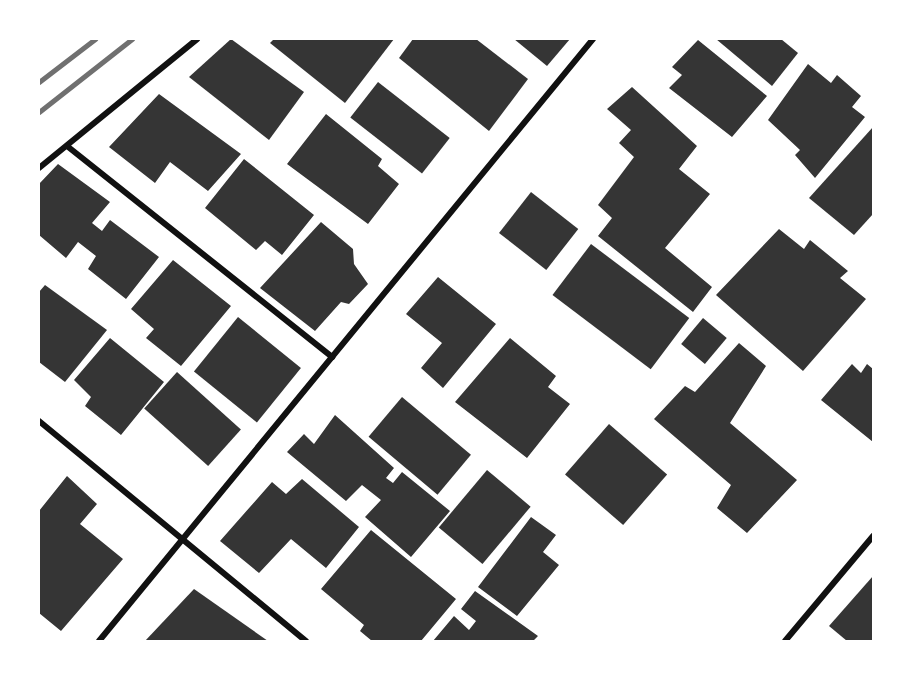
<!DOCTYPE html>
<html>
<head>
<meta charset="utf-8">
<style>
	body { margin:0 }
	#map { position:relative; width:912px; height:680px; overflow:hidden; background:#fff; font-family:"Roboto Serif",serif }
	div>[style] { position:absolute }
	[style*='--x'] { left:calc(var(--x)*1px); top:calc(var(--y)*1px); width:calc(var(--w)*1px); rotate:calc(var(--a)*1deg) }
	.building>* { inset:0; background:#353535; transform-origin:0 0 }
	.minor>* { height:6px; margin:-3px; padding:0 3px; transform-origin:3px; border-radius:3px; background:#111 }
	.rail>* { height:4.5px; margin:-2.25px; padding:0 2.25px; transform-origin:2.25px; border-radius:2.25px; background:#707070 }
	span { translate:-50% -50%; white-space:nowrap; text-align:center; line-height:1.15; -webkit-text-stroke:6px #fff; paint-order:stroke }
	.frame { position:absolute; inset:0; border:40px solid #fff; pointer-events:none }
</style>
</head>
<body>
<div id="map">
	<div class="building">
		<div style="clip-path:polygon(231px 39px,304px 92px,269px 140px,189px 77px)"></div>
		<div style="clip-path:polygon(274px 39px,394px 39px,345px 103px,270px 43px)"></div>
		<div style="clip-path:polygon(413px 39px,476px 39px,528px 79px,489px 131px,399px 58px)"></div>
		<div style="clip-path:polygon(514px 39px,570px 39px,547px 66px)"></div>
		<div style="clip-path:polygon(716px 39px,781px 39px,798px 53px,772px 86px)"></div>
		<div style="clip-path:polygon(698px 40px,767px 96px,732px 137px,669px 88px,682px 75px,672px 67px)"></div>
		<div style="clip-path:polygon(808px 64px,831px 83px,837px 75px,861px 96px,852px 107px,865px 117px,815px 178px,795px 155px,800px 150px,768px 120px)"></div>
		<div style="left:378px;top:82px;width:91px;height:45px;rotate:38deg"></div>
		<div style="clip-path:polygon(632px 87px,697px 146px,679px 169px,710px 194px,665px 248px,712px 287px,693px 312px,598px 236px,612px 218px,598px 205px,634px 157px,619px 143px,631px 130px,607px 109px)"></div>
		<div style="clip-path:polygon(159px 94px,241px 154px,208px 191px,170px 162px,155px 183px,109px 147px)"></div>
		<div style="clip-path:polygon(326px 114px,382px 159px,378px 166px,399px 184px,368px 224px,287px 164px)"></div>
		<div style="clip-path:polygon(873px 127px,873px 214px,854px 235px,809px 198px)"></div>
		<div style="clip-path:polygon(244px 159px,314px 215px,282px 255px,265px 241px,256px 250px,205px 208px)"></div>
		<div style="clip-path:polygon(58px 164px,110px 202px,92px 223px,102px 231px,110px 220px,159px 257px,126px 299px,88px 269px,96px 256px,78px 242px,66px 258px,39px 235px,39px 184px)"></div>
		<div style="left:531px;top:192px;width:60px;height:52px;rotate:38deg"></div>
		<div style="clip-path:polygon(321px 222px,353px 249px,354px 264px,368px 284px,349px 304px,341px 302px,315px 331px,260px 288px)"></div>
		<div style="clip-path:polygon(779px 229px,804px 249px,810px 240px,848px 271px,840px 278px,866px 299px,803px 371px,716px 295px)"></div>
		<div style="left:591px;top:244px;width:123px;height:64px;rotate:37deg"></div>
		<div style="clip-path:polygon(173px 260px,231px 306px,181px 366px,146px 338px,154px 329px,131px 309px)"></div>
		<div style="clip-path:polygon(438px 277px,496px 324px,443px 388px,421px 368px,442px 343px,406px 314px)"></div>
		<div style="clip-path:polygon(45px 285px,107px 330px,65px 382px,39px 362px,39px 292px)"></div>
		<div style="left:238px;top:317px;width:81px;height:70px;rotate:39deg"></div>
		<div style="left:703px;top:318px;width:31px;height:34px;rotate:40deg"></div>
		<div style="clip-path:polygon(110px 338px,164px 382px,121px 435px,85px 406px,91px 397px,74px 380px)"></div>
		<div style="clip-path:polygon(510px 338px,556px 376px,548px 387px,570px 404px,527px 458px,455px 402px)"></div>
		<div style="clip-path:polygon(739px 343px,766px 366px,730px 423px,797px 480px,747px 533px,717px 508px,731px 485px,654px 419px,685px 386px,695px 392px)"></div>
		<div style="clip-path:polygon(852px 364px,861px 373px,867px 364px,873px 369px,873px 442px,821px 400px)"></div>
		<div style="left:177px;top:372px;width:86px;height:49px;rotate:42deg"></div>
		<div style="left:402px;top:397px;width:90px;height:52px;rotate:40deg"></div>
		<div style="clip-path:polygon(335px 415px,394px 468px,386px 478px,393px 483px,402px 472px,450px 511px,411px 557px,365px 517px,381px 500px,362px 485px,346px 501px,287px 452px,304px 434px,314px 444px)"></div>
		<div style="left:609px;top:424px;width:77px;height:67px;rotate:41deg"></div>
		<div style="left:487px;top:470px;width:57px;height:75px;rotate:40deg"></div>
		<div style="clip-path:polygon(67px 476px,97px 504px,80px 524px,123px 559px,61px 631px,39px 613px,39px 511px)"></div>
		<div style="clip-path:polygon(302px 479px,359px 527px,326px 568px,291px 539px,259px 573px,220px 541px,272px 482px,286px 494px)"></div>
		<div style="clip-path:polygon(531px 517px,556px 535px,543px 552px,559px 565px,517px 616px,478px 587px)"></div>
		<div style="clip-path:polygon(371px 530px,456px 599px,421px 641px,372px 641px,360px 631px,364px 625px,321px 589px)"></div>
		<div style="clip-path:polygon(873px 576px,873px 641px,847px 641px,829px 626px)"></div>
		<div style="clip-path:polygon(194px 589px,268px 641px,145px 641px)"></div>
		<div style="clip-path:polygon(475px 591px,538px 636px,533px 641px,433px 641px,454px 616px,469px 630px,476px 621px,461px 609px)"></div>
	</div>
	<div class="minor">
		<div style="--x:67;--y:146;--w:339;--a:38.5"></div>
		<div style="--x:39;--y:168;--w:204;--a:-39.2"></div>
		<div style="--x:39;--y:421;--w:346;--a:39.5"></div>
		<div style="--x:99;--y:641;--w:779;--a:-50.63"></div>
		<div style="--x:785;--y:641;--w:137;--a:-50"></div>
	</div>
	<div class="rail">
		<div style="--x:39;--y:82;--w:71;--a:-37.5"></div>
		<div style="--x:39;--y:112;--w:118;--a:-38.1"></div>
	</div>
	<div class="frame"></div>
</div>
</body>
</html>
